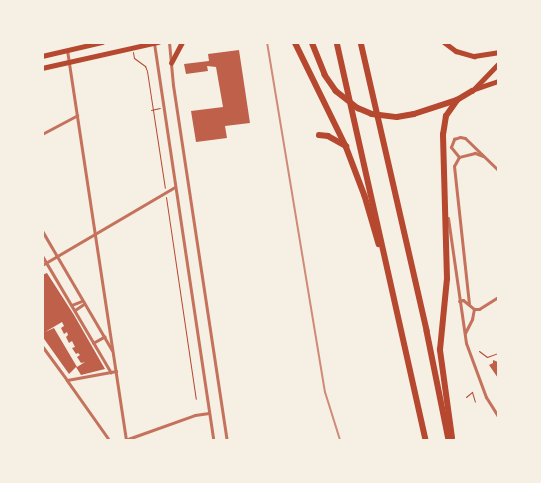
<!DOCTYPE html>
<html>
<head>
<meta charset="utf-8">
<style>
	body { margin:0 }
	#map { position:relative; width:541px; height:483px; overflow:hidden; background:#f6efe4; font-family:"Space Grotesk",sans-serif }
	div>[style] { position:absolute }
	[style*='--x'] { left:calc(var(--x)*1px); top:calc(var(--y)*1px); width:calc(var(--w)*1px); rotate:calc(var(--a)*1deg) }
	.building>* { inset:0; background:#bf614a }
	.path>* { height:1px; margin:-0.5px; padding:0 0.5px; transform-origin:0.5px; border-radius:0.5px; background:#b5482f }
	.pedestrian>* { height:2.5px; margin:-1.25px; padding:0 1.25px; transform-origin:1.25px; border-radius:1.25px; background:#c5725c }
	.minor>* { height:3px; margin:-1.5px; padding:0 1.5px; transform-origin:1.5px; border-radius:1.5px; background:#c5725c }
	.secondary>* { height:4.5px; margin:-2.25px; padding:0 2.25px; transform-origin:2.25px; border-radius:2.25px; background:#b5482f }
	.trunk>* { height:5.5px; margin:-2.75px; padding:0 2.75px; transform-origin:2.75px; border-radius:2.75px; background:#b5482f }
	.rail>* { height:2px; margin:-1px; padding:0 1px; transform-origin:1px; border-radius:1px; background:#cf8b77 }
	span { translate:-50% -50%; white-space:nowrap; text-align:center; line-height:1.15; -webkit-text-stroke:4px #f6efe4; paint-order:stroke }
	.frame { position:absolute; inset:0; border:44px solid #f6efe4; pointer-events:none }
</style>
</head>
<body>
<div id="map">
	<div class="building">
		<div style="clip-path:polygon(239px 50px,250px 123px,225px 126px,227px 138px,196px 142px,191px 111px,223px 107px,216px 67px,207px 66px,208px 71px,186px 74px,184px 64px,209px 61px,208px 54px)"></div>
		<div style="clip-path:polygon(evenodd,47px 273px,74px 315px,105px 369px,81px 375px,76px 367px,69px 374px,42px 336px,42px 275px,47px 273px,62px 322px,64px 326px,61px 328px,64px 334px,67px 332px,68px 335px,66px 337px,69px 343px,72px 341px,75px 347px,72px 348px,76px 354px,78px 353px,80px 355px,77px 357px,81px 363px,85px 362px,77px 367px,54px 328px,45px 332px,62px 322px)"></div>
		<div style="clip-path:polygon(493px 360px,498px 362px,498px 378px,489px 365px,493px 363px)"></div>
	</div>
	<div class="path">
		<div style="--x:133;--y:52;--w:6;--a:81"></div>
		<div style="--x:134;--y:58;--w:14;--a:36"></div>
		<div style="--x:145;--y:66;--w:5;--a:68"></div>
		<div style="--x:147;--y:71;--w:118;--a:81.3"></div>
		<div style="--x:151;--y:110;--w:9;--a:-13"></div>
		<div style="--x:166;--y:197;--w:204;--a:81.6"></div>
		<div style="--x:479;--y:351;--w:10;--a:37"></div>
		<div style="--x:487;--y:357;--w:12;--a:-20"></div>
		<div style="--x:466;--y:397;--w:8;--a:-40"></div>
		<div style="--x:472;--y:392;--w:10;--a:73"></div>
	</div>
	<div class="pedestrian">
		<div style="--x:42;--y:230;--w:139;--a:59.7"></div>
		<div style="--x:42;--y:255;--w:136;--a:59.5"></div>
		<div style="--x:72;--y:305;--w:11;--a:-22"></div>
		<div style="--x:75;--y:310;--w:11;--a:-34"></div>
		<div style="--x:93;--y:343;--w:13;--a:-29"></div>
		<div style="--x:67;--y:380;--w:71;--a:54.7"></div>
	</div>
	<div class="minor">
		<div style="--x:169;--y:42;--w:43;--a:84.7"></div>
		<div style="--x:173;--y:85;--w:359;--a:81.4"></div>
		<div style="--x:154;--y:43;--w:401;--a:81.5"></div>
		<div style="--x:67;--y:50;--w:394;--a:81.4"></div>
		<div style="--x:42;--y:134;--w:40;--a:-28"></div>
		<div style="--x:483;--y:156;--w:9;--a:-159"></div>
		<div style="--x:475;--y:153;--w:16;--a:166"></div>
		<div style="--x:459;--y:157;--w:13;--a:-129"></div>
		<div style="--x:451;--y:147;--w:9;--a:-69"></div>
		<div style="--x:454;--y:139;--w:6;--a:-18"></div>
		<div style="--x:460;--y:137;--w:5;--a:11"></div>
		<div style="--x:465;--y:138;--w:46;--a:44.1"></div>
		<div style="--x:459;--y:157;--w:10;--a:119"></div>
		<div style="--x:454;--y:166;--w:139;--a:83.8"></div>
		<div style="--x:448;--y:218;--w:126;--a:81.8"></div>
		<div style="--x:466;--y:343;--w:58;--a:69.7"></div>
		<div style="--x:486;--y:397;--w:22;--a:58"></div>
		<div style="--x:42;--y:265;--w:154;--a:-30.4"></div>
		<div style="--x:459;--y:301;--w:4;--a:-14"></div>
		<div style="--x:463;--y:300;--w:14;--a:39"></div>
		<div style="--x:474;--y:309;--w:5;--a:0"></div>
		<div style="--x:479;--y:309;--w:22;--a:-32"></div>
		<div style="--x:465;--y:333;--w:16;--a:-63"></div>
		<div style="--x:472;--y:319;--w:10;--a:-79"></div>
		<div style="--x:42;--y:346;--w:42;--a:53.7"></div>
		<div style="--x:67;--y:380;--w:50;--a:-10.4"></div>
		<div style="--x:125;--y:440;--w:74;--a:-19.7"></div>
		<div style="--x:195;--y:415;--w:14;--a:-8"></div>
	</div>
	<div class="secondary">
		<div style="--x:444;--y:42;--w:15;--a:37"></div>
		<div style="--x:456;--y:51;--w:19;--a:16"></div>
		<div style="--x:474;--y:56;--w:24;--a:-9"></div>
		<div style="--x:42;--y:56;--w:62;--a:-13.1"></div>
		<div style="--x:171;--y:63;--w:24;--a:-62"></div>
		<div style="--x:42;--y:68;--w:119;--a:-12.6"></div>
		<div style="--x:475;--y:89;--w:24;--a:-19"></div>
		<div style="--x:472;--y:91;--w:37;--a:-46"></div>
	</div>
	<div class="trunk">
		<div style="--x:295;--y:42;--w:116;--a:63.9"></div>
		<div style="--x:346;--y:146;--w:53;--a:69.2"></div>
		<div style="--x:365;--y:196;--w:50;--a:73.7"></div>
		<div style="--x:312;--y:42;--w:35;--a:68"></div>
		<div style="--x:325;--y:75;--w:19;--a:55"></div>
		<div style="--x:336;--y:91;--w:28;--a:38"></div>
		<div style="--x:358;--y:108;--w:15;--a:23"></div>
		<div style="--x:372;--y:114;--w:25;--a:7"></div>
		<div style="--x:397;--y:117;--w:17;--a:-10"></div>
		<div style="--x:414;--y:114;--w:45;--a:-18"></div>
		<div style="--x:457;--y:100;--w:17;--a:-31"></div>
		<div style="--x:337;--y:42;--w:408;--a:77.4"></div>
		<div style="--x:361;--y:42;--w:296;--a:77.1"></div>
		<div style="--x:427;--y:331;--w:111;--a:78.6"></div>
		<div style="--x:319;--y:135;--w:9;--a:6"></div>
		<div style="--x:328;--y:136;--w:21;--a:29"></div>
		<div style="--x:452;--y:438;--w:89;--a:-97.8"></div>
		<div style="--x:440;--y:350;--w:71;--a:-84.4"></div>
		<div style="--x:447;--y:279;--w:144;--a:-91.6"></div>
		<div style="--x:443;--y:135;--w:19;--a:-81"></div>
		<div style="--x:446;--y:116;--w:19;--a:-55"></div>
	</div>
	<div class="rail">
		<div style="--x:267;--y:42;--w:355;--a:80.6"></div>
		<div style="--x:325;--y:392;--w:50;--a:72.6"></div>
	</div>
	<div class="frame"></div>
</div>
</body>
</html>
